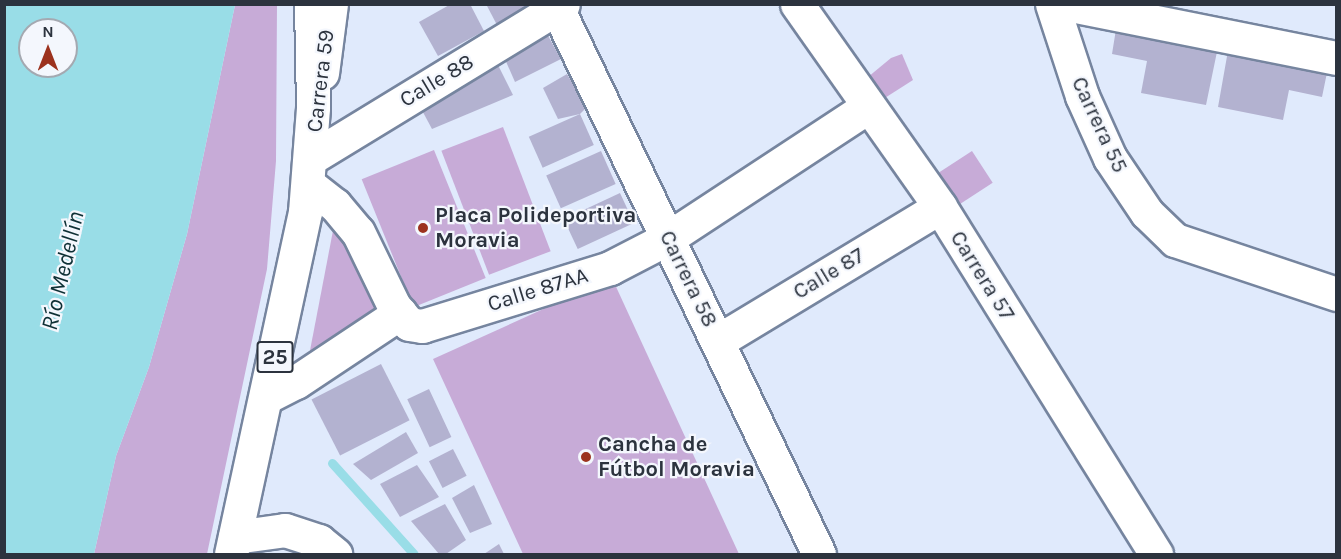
<!DOCTYPE html>
<html>
<head>
<meta charset="utf-8">
<style>
	body { margin:0 }
	#map { position:relative; width:1341px; height:559px; overflow:hidden; background:#e0eafc; font-family:Karla,sans-serif }
	div>[style] { position:absolute }
	[style*='--x'] { left:calc(var(--x)*1px); top:calc(var(--y)*1px); width:calc(var(--w)*1px); rotate:calc(var(--a)*1deg) }
	.green>* { inset:0; background:#c7abd7; transform-origin:0 0 }
	.water>* { inset:0; background:#99dde7 }
	.stream>* { height:9px; margin:-4.5px; padding:0 4.5px; transform-origin:4.5px; border-radius:4.5px; background:#99dde7 }
	.building>* { inset:0; background:#b3b2d0; transform-origin:0 0 }
	.roads { filter:drop-shadow(2px 0 #76859f) drop-shadow(-2px 0 #76859f) drop-shadow(0 2px #76859f) drop-shadow(0 -2px #76859f) }
	.minor>* { height:33px; margin:-16.5px; padding:0 16.5px; transform-origin:16.5px; border-radius:16.5px; background:#fff }
	.major>* { height:33px; margin:-16.5px; padding:0 16.5px; transform-origin:16.5px; border-radius:16.5px; background:#fff }
	.highway>* { height:33px; margin:-16.5px; padding:0 16.5px; transform-origin:16.5px; border-radius:16.5px; background:#fff }
	.dots>* { width:16px; height:16px; translate:-50% -50%; box-sizing:border-box; border:3px solid #f4f7fd; border-radius:50% }
	span { translate:-50% -50%; white-space:nowrap; text-align:center; line-height:1.15; -webkit-text-stroke:4.5px #f4f7fd; paint-order:stroke }
	.shield-label span { padding:2px 4px; background:#f4f7fd; border:2px solid; border-radius:4px; -webkit-text-stroke-width:0 }
	.shield-label { font-size:21px; color:#2c333e; font-weight:700 }
	.street-label { font-size:22px; color:#2c333e }
	.poi-label { font-size:22px; color:#2c333e; font-weight:700 }
	.left { translate:0 -50%; text-align:left }
	.water-label { font-size:24px; color:#0e3035; font-style:italic }
	.frame { position:absolute; inset:0; border:6px solid #2c333e; pointer-events:none }
	.north { position:absolute; left:18px; top:18px; width:60px; height:60px; box-sizing:border-box; background:#f4f7fd; border:2px solid #a4a9b1; border-radius:50%; rotate:0deg; font-size:16px; font-weight:700; line-height:24px; text-align:center; color:#2c333e }
	.north::after { content:''; display:block; margin:auto; width:21px; height:27px; background:#9c321e; clip-path:polygon(50% 0,100% 100%,50% 72%,0 100%) }
</style>
</head>
<body>
<div id="map">
	<div class="green">
		<div style="clip-path:polygon(235px 5px,277px 5px,276px 161px,267px 269px,207px 554px,94px 554px,116px 456px,149px 367px,187px 234px)"></div>
		<div style="clip-path:polygon(902px 54px,913px 80px,877px 103px,862px 82px,891px 58px)"></div>
		<div style="left:503px;top:127px;width:133px;height:66px;rotate:69deg"></div>
		<div style="left:434px;top:150px;width:138px;height:78px;rotate:68deg"></div>
		<div style="left:972px;top:151px;width:38px;height:49px;rotate:57deg"></div>
		<div style="clip-path:polygon(336px 215px,387px 311px,308px 361px)"></div>
		<div style="clip-path:polygon(612px 278px,739px 554px,523px 554px,433px 359px)"></div>
	</div>
	<div class="water">
		<div style="clip-path:polygon(evenodd,4px 5px,235px 5px,187px 234px,149px 367px,116px 456px,94px 554px,5px 554px,4px 5px,30px 30px,66px 30px,66px 66px,30px 66px,30px 30px)"></div>
	</div>
	<div class="stream">
		<div style="--x:332;--y:463;--w:122;--a:48"></div>
	</div>
	<div class="building">
		<div style="clip-path:polygon(451px 4px,470px 4px,484px 31px,438px 56px,419px 22px)"></div>
		<div style="clip-path:polygon(486px 4px,533px 4px,497px 25px)"></div>
		<div style="clip-path:polygon(1117px 23px,1219px 42px,1206px 105px,1141px 93px,1147px 61px,1112px 54px)"></div>
		<div style="clip-path:polygon(546px 32px,561px 59px,515px 82px,504px 57px)"></div>
		<div style="clip-path:polygon(1229px 45px,1329px 63px,1322px 97px,1289px 90px,1283px 120px,1218px 107px)"></div>
		<div style="clip-path:polygon(495px 59px,513px 95px,432px 129px,417px 101px)"></div>
		<div style="clip-path:polygon(567px 74px,587px 107px,580px 114px,558px 119px,543px 88px)"></div>
		<div style="left:580px;top:114px;width:34px;height:56px;rotate:66deg"></div>
		<div style="left:601px;top:151px;width:36px;height:60px;rotate:66deg"></div>
		<div style="left:620px;top:193px;width:33px;height:62px;rotate:65deg"></div>
		<div style="left:381px;top:364px;width:63px;height:78px;rotate:63deg"></div>
		<div style="left:429px;top:389px;width:53px;height:24px;rotate:65deg"></div>
		<div style="clip-path:polygon(406px 432px,418px 453px,371px 480px,353px 464px)"></div>
		<div style="left:453px;top:449px;width:30px;height:27px;rotate:63deg"></div>
		<div style="clip-path:polygon(417px 465px,439px 497px,400px 517px,380px 484px)"></div>
		<div style="clip-path:polygon(474px 485px,492px 524px,470px 533px,452px 498px)"></div>
		<div style="clip-path:polygon(445px 504px,466px 540px,446px 554px,439px 554px,411px 521px)"></div>
		<div style="clip-path:polygon(499px 544px,504px 554px,484px 554px)"></div>
	</div>
	<div class="roads">
		<div class="minor">
			<div style="--x:555;--y:4;--w:610;--a:64.36"></div>
			<div style="--x:797;--y:4;--w:248;--a:54.8"></div>
			<div style="--x:940;--y:207;--w:409;--a:58.1"></div>
			<div style="--x:1066;--y:4;--w:275;--a:11.3"></div>
			<div style="--x:311;--y:158;--w:295;--a:-31.4"></div>
			<div style="--x:308;--y:184;--w:34;--a:38"></div>
			<div style="--x:335;--y:205;--w:35;--a:50"></div>
			<div style="--x:358;--y:232;--w:82;--a:64.1"></div>
			<div style="--x:394;--y:306;--w:23;--a:50"></div>
			<div style="--x:409;--y:324;--w:13;--a:9"></div>
			<div style="--x:422;--y:326;--w:197;--a:-17.1"></div>
			<div style="--x:610;--y:268;--w:65;--a:-27.3"></div>
			<div style="--x:668;--y:238;--w:240;--a:-33.3"></div>
			<div style="--x:718;--y:341;--w:259;--a:-31.1"></div>
			<div style="--x:266;--y:397;--w:34;--a:-27"></div>
			<div style="--x:296;--y:382;--w:125;--a:-33.6"></div>
			<div style="--x:235;--y:537;--w:50;--a:-8"></div>
			<div style="--x:285;--y:530;--w:36;--a:18"></div>
			<div style="--x:319;--y:541;--w:21;--a:39"></div>
		</div>
		<div class="major">
			<div style="--x:1052;--y:4;--w:97;--a:71.9"></div>
			<div style="--x:1082;--y:96;--w:68;--a:65.7"></div>
			<div style="--x:1110;--y:158;--w:66;--a:56.1"></div>
			<div style="--x:1147;--y:213;--w:39;--a:44"></div>
			<div style="--x:1175;--y:240;--w:170;--a:18.5"></div>
			<div style="--x:322;--y:73;--w:70;--a:-82.6"></div>
		</div>
		<div class="highway">
			<div style="--x:231;--y:554;--w:350;--a:-77.8"></div>
			<div style="--x:305;--y:212;--w:105;--a:-85.6"></div>
			<div style="--x:313;--y:107;--w:103;--a:-91.1"></div>
		</div>
	</div>
	<div class="dots">
		<div style="left:423px;top:228px;background:#9c321e"></div>
		<div style="left:586px;top:457px;background:#9c321e"></div>
	</div>
	<div class="shield-label">
		<span style="left:275px;top:357px">25</span>
	</div>
	<div class="street-label">
		<span style="left:321px;top:81px;rotate:-83deg">Carrera 59</span>
		<span style="left:437px;top:81px;rotate:-31deg">Calle 88</span>
		<span style="left:1099px;top:125px;rotate:65deg">Carrera 55</span>
		<span style="left:829px;top:274px;rotate:-31deg">Calle 87</span>
		<span style="left:982px;top:276px;rotate:58deg">Carrera 57</span>
		<span style="left:688px;top:279px;rotate:64deg">Carrera 58</span>
		<span style="left:538px;top:290px;rotate:-17deg">Calle 87AA</span>
	</div>
	<div class="poi-label">
		<span class="left" style="left:435px;top:228px">Placa Polideportiva<br>Moravia</span>
		<span class="left" style="left:598px;top:457px">Cancha de<br>Fútbol Moravia</span>
	</div>
	<div class="water-label">
		<span style="left:63px;top:271px;rotate:-77deg">Río Medellín</span>
	</div>
	<div class="frame"></div>
	<div class="north">N</div>
</div>
</body>
</html>
